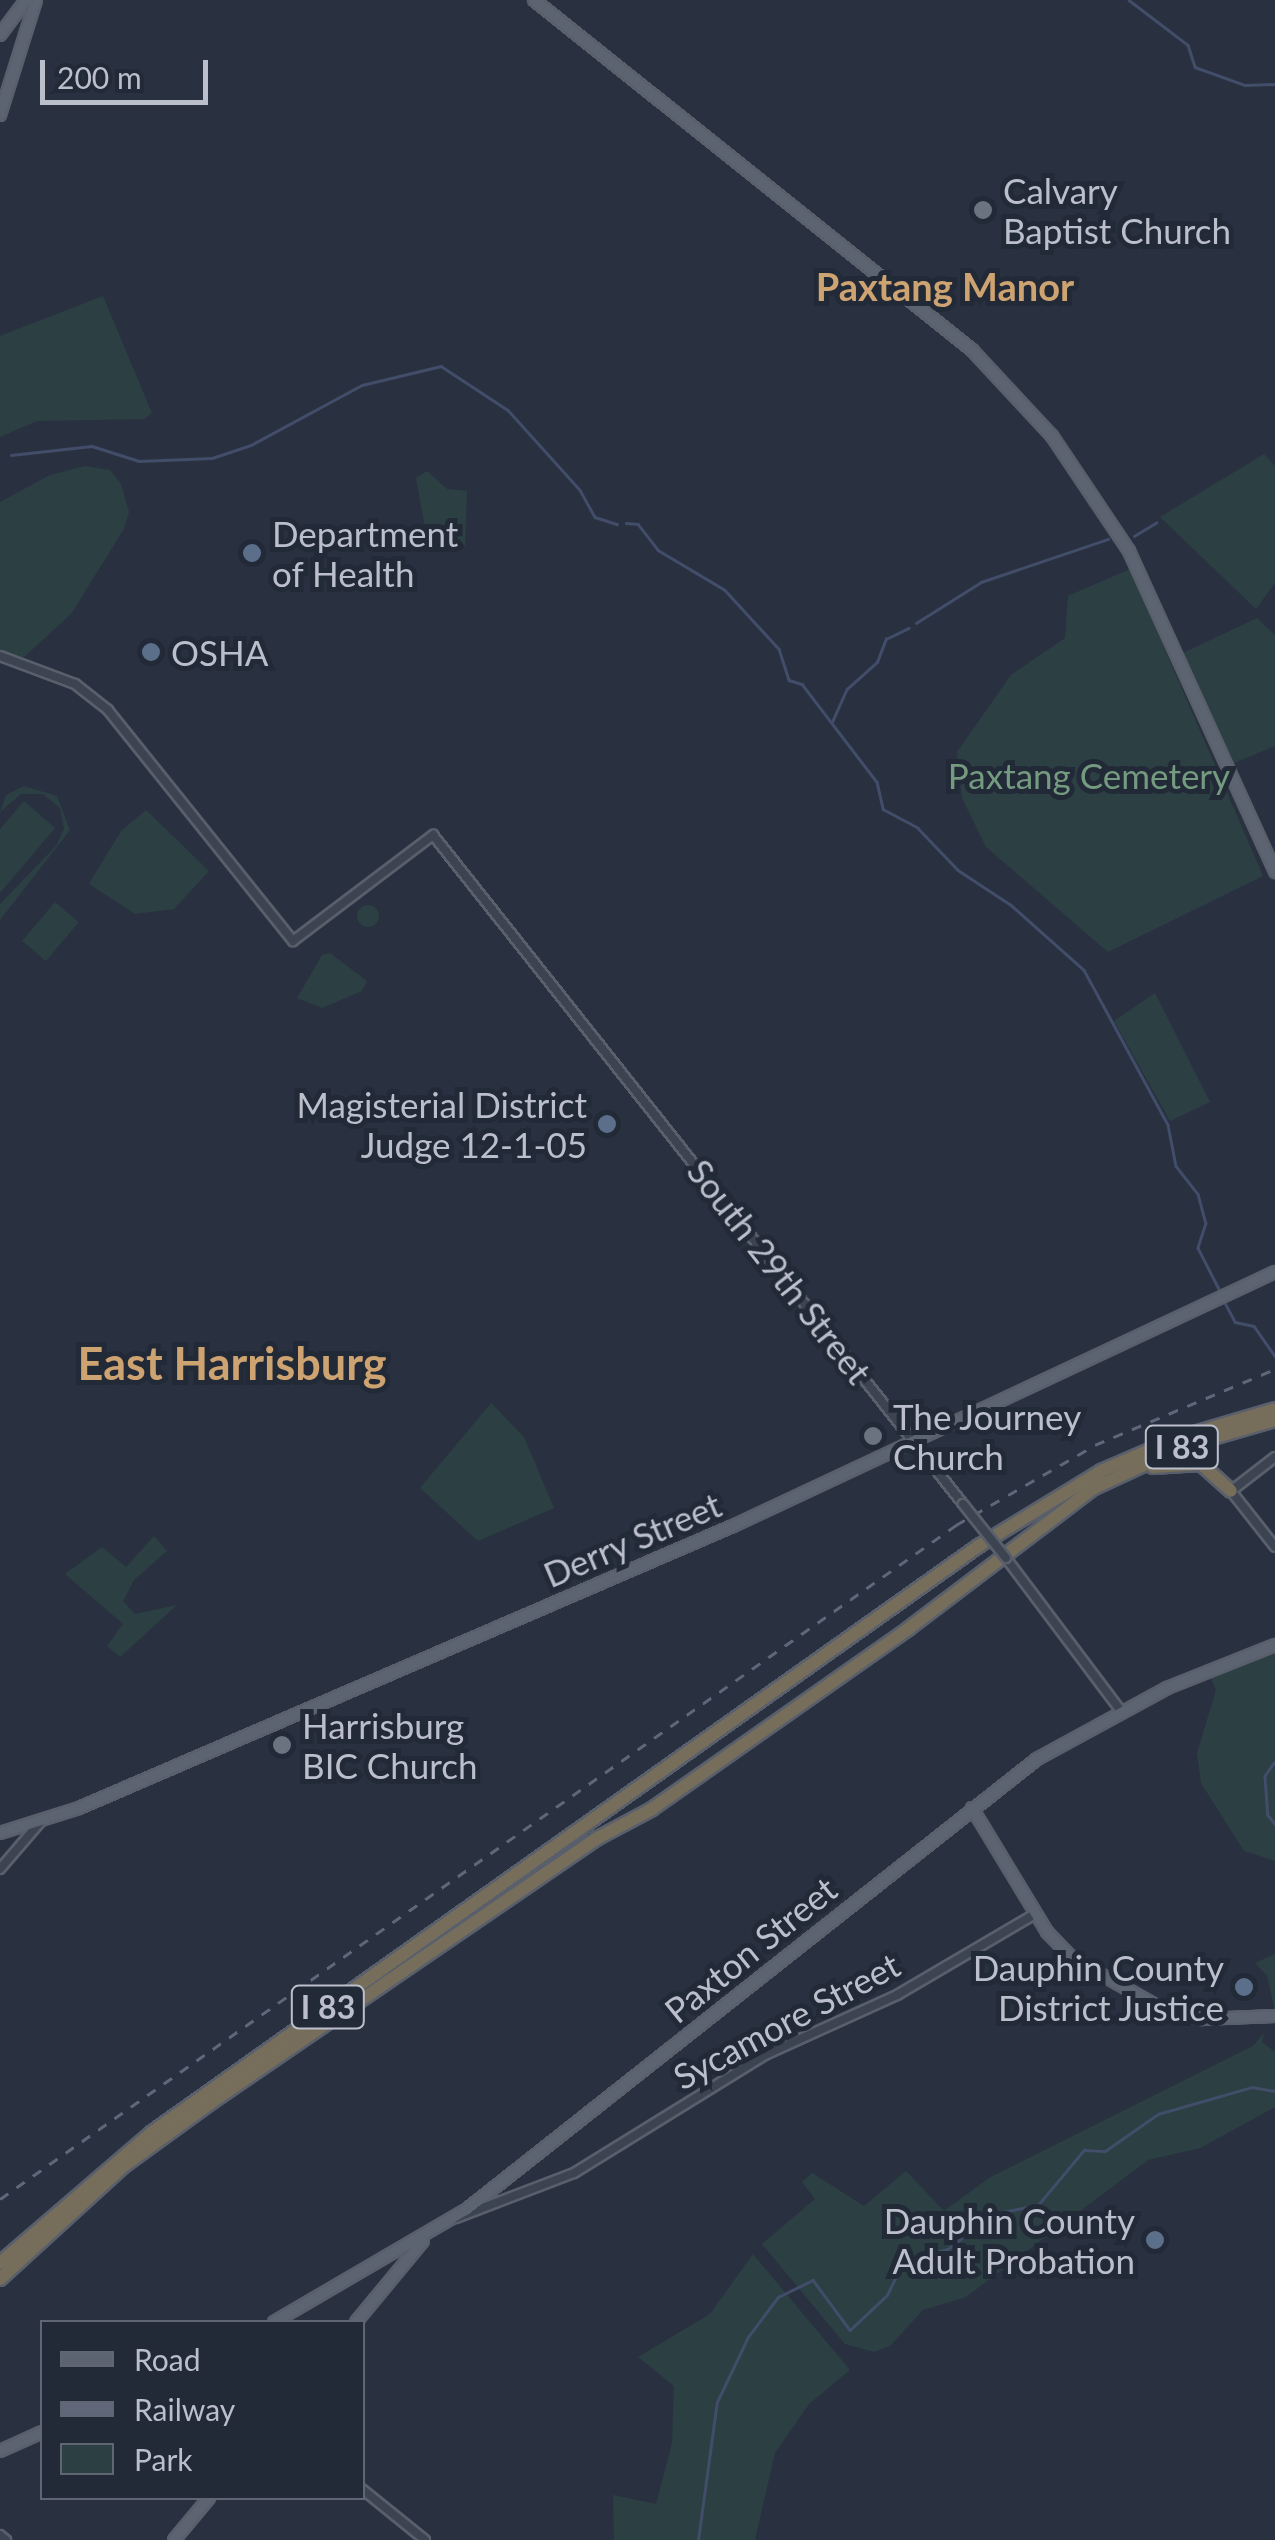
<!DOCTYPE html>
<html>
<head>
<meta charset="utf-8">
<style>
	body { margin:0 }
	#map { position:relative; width:1275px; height:2540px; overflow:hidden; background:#293141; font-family:Lato,sans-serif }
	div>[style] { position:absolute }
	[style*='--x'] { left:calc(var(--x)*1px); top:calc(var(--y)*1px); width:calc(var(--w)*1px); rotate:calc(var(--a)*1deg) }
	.green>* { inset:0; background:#2c3f43; transform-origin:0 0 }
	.round { border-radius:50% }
	.stream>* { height:2.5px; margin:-1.25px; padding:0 1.25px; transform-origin:1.25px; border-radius:1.25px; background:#414d69 }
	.roads { filter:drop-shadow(2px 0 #595f6b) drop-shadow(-2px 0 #595f6b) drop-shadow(0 2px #595f6b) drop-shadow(0 -2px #595f6b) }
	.minor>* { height:8px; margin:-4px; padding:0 4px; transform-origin:4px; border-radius:4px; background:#3d4451 }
	.major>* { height:10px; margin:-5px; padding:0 5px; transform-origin:5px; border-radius:5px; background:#5c6371 }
	.highway>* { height:12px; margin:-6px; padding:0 6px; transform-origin:6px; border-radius:6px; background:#766e5b }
	.rail>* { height:2.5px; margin-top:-1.25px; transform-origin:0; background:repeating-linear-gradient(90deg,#606778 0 10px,transparent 0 20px) }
	.bridges { filter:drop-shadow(2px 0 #595f6b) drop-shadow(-2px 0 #595f6b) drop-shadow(0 2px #595f6b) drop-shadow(0 -2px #595f6b) }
	.minor-bridge>* { height:8px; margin:-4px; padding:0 4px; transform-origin:4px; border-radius:4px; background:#3d4451 }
	.dots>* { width:28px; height:28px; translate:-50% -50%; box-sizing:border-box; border:5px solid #222937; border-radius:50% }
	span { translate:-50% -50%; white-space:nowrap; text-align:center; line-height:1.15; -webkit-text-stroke:10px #222937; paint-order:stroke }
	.shield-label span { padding:2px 8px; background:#222937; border:2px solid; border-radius:8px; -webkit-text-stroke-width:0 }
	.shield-label { font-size:32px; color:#bbbfcb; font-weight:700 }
	.poi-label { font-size:35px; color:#bbbfcb }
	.left { translate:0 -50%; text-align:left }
	.right { translate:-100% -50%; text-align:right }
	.park-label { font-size:35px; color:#749a80 }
	.street-label { font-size:35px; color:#bbbfcb }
	.neighbourhood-label { font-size:38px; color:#cea372; font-weight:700 }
	.district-label { font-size:45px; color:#cea372; font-weight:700 }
	.legend { position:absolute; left:40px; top:2320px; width:325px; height:180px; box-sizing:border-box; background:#222937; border:2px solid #5f6572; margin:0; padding:12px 18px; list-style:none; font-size:30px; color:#bbbfcb }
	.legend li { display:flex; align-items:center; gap:20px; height:50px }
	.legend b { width:50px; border:2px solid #5f6572 }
	.scale { position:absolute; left:40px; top:60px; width:168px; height:45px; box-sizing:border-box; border:5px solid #bbbfcb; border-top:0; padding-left:12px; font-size:30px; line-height:35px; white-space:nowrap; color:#bbbfcb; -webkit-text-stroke:8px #222937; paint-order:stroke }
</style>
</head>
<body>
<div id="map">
	<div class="green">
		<div style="clip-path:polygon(103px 296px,152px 413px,144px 419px,37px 421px,0 437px,0 336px)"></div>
		<div style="clip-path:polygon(1264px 454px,1275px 466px,1275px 583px,1256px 609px,1160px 517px)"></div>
		<div style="clip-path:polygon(85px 466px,110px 470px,121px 484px,129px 512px,124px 529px,71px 614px,23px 658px,0 651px,0 502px,50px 475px)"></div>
		<div style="clip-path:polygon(427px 471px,447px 489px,467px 491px,465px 546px,428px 543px,416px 478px)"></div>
		<div style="clip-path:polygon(1130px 569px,1263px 876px,1108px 952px,986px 847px,962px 798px,957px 752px,1011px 675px,1065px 638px,1068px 596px)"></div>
		<div style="clip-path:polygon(1257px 618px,1275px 635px,1275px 746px,1232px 764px,1183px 653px)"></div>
		<div style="clip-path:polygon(24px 786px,57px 796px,70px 830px,0 920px,0 904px,56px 846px,64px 829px,60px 808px,43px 794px,21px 794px,0 812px,6px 795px)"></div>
		<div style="clip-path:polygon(24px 801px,55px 828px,0 893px,0 829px)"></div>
		<div style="clip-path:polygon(146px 810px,209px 871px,174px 909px,135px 914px,89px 884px,121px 831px)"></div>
		<div style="left:55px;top:902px;width:31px;height:51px;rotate:40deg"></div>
		<div class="round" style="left:357px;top:905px;width:22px;height:22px"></div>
		<div style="clip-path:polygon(330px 953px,367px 981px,362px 991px,322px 1008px,297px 998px,322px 955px)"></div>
		<div style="clip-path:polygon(1155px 993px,1210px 1102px,1170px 1121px,1114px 1021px)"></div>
		<div style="clip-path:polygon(491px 1403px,524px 1437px,554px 1508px,478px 1541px,420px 1488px)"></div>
		<div style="clip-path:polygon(154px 1536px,167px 1551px,134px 1580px,123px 1601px,135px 1614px,177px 1605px,120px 1657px,107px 1646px,123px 1624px,65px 1574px,102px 1547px,126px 1567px)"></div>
		<div style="clip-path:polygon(1275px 1651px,1275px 1861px,1244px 1851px,1201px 1783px,1197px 1753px,1216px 1690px,1210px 1676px)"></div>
		<div style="clip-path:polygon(1275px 1954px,1275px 2011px,1267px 1976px,1255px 1963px)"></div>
		<div style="clip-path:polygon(1265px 2032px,1262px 2042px,1275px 2052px,1275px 2107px,1200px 2148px,1148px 2160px,966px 2297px,923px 2310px,890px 2346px,874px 2352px,845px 2344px,762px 2244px,815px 2199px,802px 2182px,812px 2173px,864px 2206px,906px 2171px,944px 2211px,989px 2178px,1253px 2046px)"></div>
		<div style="clip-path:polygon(753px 2254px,850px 2370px,809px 2404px,775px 2453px,755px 2540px,614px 2540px,613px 2495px,656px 2504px,672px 2443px,674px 2386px,638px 2357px,710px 2314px)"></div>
	</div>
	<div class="stream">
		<div style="--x:1129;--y:0;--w:74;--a:37.3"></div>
		<div style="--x:1188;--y:45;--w:23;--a:72"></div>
		<div style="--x:1195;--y:67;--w:53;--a:19.8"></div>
		<div style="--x:1245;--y:85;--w:30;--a:-2"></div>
		<div style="--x:11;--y:455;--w:81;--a:-6.3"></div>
		<div style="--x:92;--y:446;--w:49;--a:17.7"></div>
		<div style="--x:139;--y:461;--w:73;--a:-2.4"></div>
		<div style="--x:212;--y:458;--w:41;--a:-18.4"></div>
		<div style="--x:251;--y:445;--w:126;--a:-28.4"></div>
		<div style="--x:362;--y:385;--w:81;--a:-13.5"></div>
		<div style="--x:441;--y:366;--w:80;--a:33.3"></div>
		<div style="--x:508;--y:410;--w:108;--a:48"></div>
		<div style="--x:580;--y:490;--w:31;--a:61"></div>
		<div style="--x:595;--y:517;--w:23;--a:18"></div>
		<div style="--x:626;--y:523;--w:12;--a:5"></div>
		<div style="--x:638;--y:524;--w:33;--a:52"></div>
		<div style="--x:658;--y:550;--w:78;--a:30.8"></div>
		<div style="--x:725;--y:590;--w:80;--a:47.5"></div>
		<div style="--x:779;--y:649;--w:33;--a:72"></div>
		<div style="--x:789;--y:680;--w:14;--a:17"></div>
		<div style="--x:802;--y:684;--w:123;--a:52.6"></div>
		<div style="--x:877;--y:782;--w:28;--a:77"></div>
		<div style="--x:883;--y:809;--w:40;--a:28"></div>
		<div style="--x:918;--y:828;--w:58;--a:46.4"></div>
		<div style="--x:958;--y:870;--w:64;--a:33.4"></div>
		<div style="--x:1011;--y:905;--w:98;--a:41.7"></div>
		<div style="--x:1084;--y:970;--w:176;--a:61.5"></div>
		<div style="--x:1168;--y:1125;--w:42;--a:79"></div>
		<div style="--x:1176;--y:1166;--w:36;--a:52"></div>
		<div style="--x:1198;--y:1194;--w:30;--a:75"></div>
		<div style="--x:1206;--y:1223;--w:26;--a:108"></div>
		<div style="--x:1198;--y:1248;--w:48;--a:62.9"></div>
		<div style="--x:1134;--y:536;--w:26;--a:-31"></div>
		<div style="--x:916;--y:623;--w:77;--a:-32.2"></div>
		<div style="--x:981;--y:582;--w:134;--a:-18.7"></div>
		<div style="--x:832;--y:722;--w:36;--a:-66"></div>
		<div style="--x:847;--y:689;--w:40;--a:-42"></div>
		<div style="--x:877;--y:662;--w:25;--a:-69"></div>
		<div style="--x:886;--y:639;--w:25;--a:-26"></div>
		<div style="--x:1223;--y:1299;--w:26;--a:62"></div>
		<div style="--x:1235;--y:1322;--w:19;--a:12"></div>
		<div style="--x:1254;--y:1326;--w:37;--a:55"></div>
		<div style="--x:1275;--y:1762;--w:17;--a:126"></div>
		<div style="--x:1265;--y:1776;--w:39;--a:86"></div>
		<div style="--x:1268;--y:1815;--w:11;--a:52"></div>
		<div style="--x:698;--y:2540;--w:139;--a:-82.2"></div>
		<div style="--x:717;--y:2402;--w:72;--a:-64.5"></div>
		<div style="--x:748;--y:2337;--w:50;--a:-53.1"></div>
		<div style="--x:778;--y:2297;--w:39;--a:-26"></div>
		<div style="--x:813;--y:2280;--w:62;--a:53.5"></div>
		<div style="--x:850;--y:2330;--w:51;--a:-43.4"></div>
		<div style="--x:887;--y:2295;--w:39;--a:-64"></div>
		<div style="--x:904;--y:2260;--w:45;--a:-14"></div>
		<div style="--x:948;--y:2249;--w:56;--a:-38.5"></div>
		<div style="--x:992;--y:2214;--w:47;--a:-11.1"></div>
		<div style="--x:1038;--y:2205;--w:72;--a:-50.1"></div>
		<div style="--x:1084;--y:2150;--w:21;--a:3"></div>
		<div style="--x:1105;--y:2151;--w:65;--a:-34.9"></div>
		<div style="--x:1158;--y:2114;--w:98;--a:-16"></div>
		<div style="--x:1252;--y:2087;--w:23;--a:10"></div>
	</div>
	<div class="roads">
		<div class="minor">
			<div style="--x:0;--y:656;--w:80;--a:20.5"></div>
			<div style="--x:75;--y:684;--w:42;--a:38.2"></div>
			<div style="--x:108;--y:710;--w:296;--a:51.3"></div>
			<div style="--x:293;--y:941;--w:176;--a:-37.1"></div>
			<div style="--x:433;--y:835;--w:853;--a:51.61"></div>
			<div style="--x:1275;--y:1457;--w:56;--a:142.3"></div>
			<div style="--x:1231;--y:1491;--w:71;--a:51.8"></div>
			<div style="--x:1006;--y:1558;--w:191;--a:53.1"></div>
			<div style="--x:0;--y:1869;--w:65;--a:-49.4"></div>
			<div style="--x:456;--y:2218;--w:126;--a:-20.9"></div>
			<div style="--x:574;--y:2173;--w:225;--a:-31.7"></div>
			<div style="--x:765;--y:2055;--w:145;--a:-24.4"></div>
			<div style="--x:897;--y:1995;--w:160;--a:-30.4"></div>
			<div style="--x:362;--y:2489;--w:81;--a:39"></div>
			<div style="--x:0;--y:2535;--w:8;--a:40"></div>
		</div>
		<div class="major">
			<div style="--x:534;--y:0;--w:561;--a:38.63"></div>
			<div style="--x:972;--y:350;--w:117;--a:47.1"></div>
			<div style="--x:1052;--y:436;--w:138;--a:56.2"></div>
			<div style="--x:1129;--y:551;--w:353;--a:65.5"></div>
			<div style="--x:0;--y:35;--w:44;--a:-53.4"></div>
			<div style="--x:0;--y:115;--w:121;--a:-72.6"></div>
			<div style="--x:972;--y:1808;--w:145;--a:58.8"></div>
			<div style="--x:1047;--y:1932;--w:36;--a:46"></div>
			<div style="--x:1072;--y:1958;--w:110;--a:29.4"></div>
			<div style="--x:1168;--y:2012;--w:35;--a:12"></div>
			<div style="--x:1202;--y:2019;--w:73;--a:-2.4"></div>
			<div style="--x:0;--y:1833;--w:83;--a:-17.6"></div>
			<div style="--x:79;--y:1808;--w:712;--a:-23.33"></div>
			<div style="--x:733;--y:1526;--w:599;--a:-25.11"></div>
			<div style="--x:274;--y:2322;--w:222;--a:-30.3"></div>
			<div style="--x:466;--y:2210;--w:728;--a:-38.3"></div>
			<div style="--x:1037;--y:1759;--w:148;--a:-28.6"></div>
			<div style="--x:1167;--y:1688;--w:116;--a:-21.7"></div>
			<div style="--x:356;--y:2322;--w:105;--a:-50.4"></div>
			<div style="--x:0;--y:2451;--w:46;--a:-24.3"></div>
			<div style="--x:174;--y:2540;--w:55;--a:-50.2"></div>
		</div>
		<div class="highway">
			<div style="--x:1153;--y:1467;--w:48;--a:-3.6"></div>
			<div style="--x:1201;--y:1464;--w:40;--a:42"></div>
			<div style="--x:0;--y:2263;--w:199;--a:-40.7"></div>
			<div style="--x:151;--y:2133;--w:1016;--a:-35.35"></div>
			<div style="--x:980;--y:1545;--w:142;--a:-31.4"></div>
			<div style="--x:1101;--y:1471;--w:86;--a:-23.3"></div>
			<div style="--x:1180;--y:1437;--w:99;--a:-16.4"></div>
			<div style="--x:0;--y:2279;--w:169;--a:-42.4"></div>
			<div style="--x:125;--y:2165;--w:107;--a:-35.9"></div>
			<div style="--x:212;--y:2102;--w:468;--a:-34.4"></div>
			<div style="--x:598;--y:1838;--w:61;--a:-28.2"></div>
			<div style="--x:652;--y:1809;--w:313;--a:-35.1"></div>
			<div style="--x:908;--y:1629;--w:233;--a:-37.2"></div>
			<div style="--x:1094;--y:1488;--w:100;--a:-24.8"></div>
			<div style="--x:1185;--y:1446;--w:94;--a:-16.1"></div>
		</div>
	</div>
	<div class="rail">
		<div style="--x:0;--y:2199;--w:1170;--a:-35.18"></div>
		<div style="--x:956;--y:1525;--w:160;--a:-29.9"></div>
		<div style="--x:1095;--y:1445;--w:195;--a:-22.9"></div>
	</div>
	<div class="bridges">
		<div class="minor-bridge">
			<div style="--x:963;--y:1504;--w:69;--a:51.5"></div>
		</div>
	</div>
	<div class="dots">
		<div style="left:983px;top:210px;background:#6b7280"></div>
		<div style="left:252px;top:553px;background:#5c6f8a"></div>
		<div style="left:151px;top:652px;background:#5c6f8a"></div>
		<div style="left:607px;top:1124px;background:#5c6f8a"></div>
		<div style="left:873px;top:1436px;background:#6b7280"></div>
		<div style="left:282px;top:1745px;background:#6b7280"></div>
		<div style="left:1244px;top:1987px;background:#5c6f8a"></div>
		<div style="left:1155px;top:2240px;background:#5c6f8a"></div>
	</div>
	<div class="shield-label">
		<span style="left:1182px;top:1447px">I 83</span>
		<span style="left:328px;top:2007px">I 83</span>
	</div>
	<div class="poi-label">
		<span class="left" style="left:1003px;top:210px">Calvary<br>Baptist Church</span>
		<span class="left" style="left:272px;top:553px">Department<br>of Health</span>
		<span class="left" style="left:171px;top:652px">OSHA</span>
		<span class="right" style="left:587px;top:1124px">Magisterial District<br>Judge 12-1-05</span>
		<span class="left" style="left:893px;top:1436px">The Journey<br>Church</span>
		<span class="left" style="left:302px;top:1745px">Harrisburg<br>BIC Church</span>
		<span class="right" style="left:1224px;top:1987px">Dauphin County<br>District Justice</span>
		<span class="right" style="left:1135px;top:2240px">Dauphin County<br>Adult Probation</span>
	</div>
	<div class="park-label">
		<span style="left:1089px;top:775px">Paxtang Cemetery</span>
	</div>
	<div class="street-label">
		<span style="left:780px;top:1271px;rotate:52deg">South 29th Street</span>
		<span style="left:632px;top:1539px;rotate:-23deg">Derry Street</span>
		<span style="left:750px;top:1949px;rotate:-39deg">Paxton Street</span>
		<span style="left:786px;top:2020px;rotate:-28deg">Sycamore Street</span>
	</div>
	<div class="neighbourhood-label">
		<span style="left:945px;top:287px">Paxtang Manor</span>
	</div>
	<div class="district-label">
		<span style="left:232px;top:1364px">East Harrisburg</span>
	</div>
	<ul class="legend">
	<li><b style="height:12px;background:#5c6371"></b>Road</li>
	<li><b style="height:12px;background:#606778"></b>Railway</li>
	<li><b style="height:28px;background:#2c3f43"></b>Park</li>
	</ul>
	<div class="scale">200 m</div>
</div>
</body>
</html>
